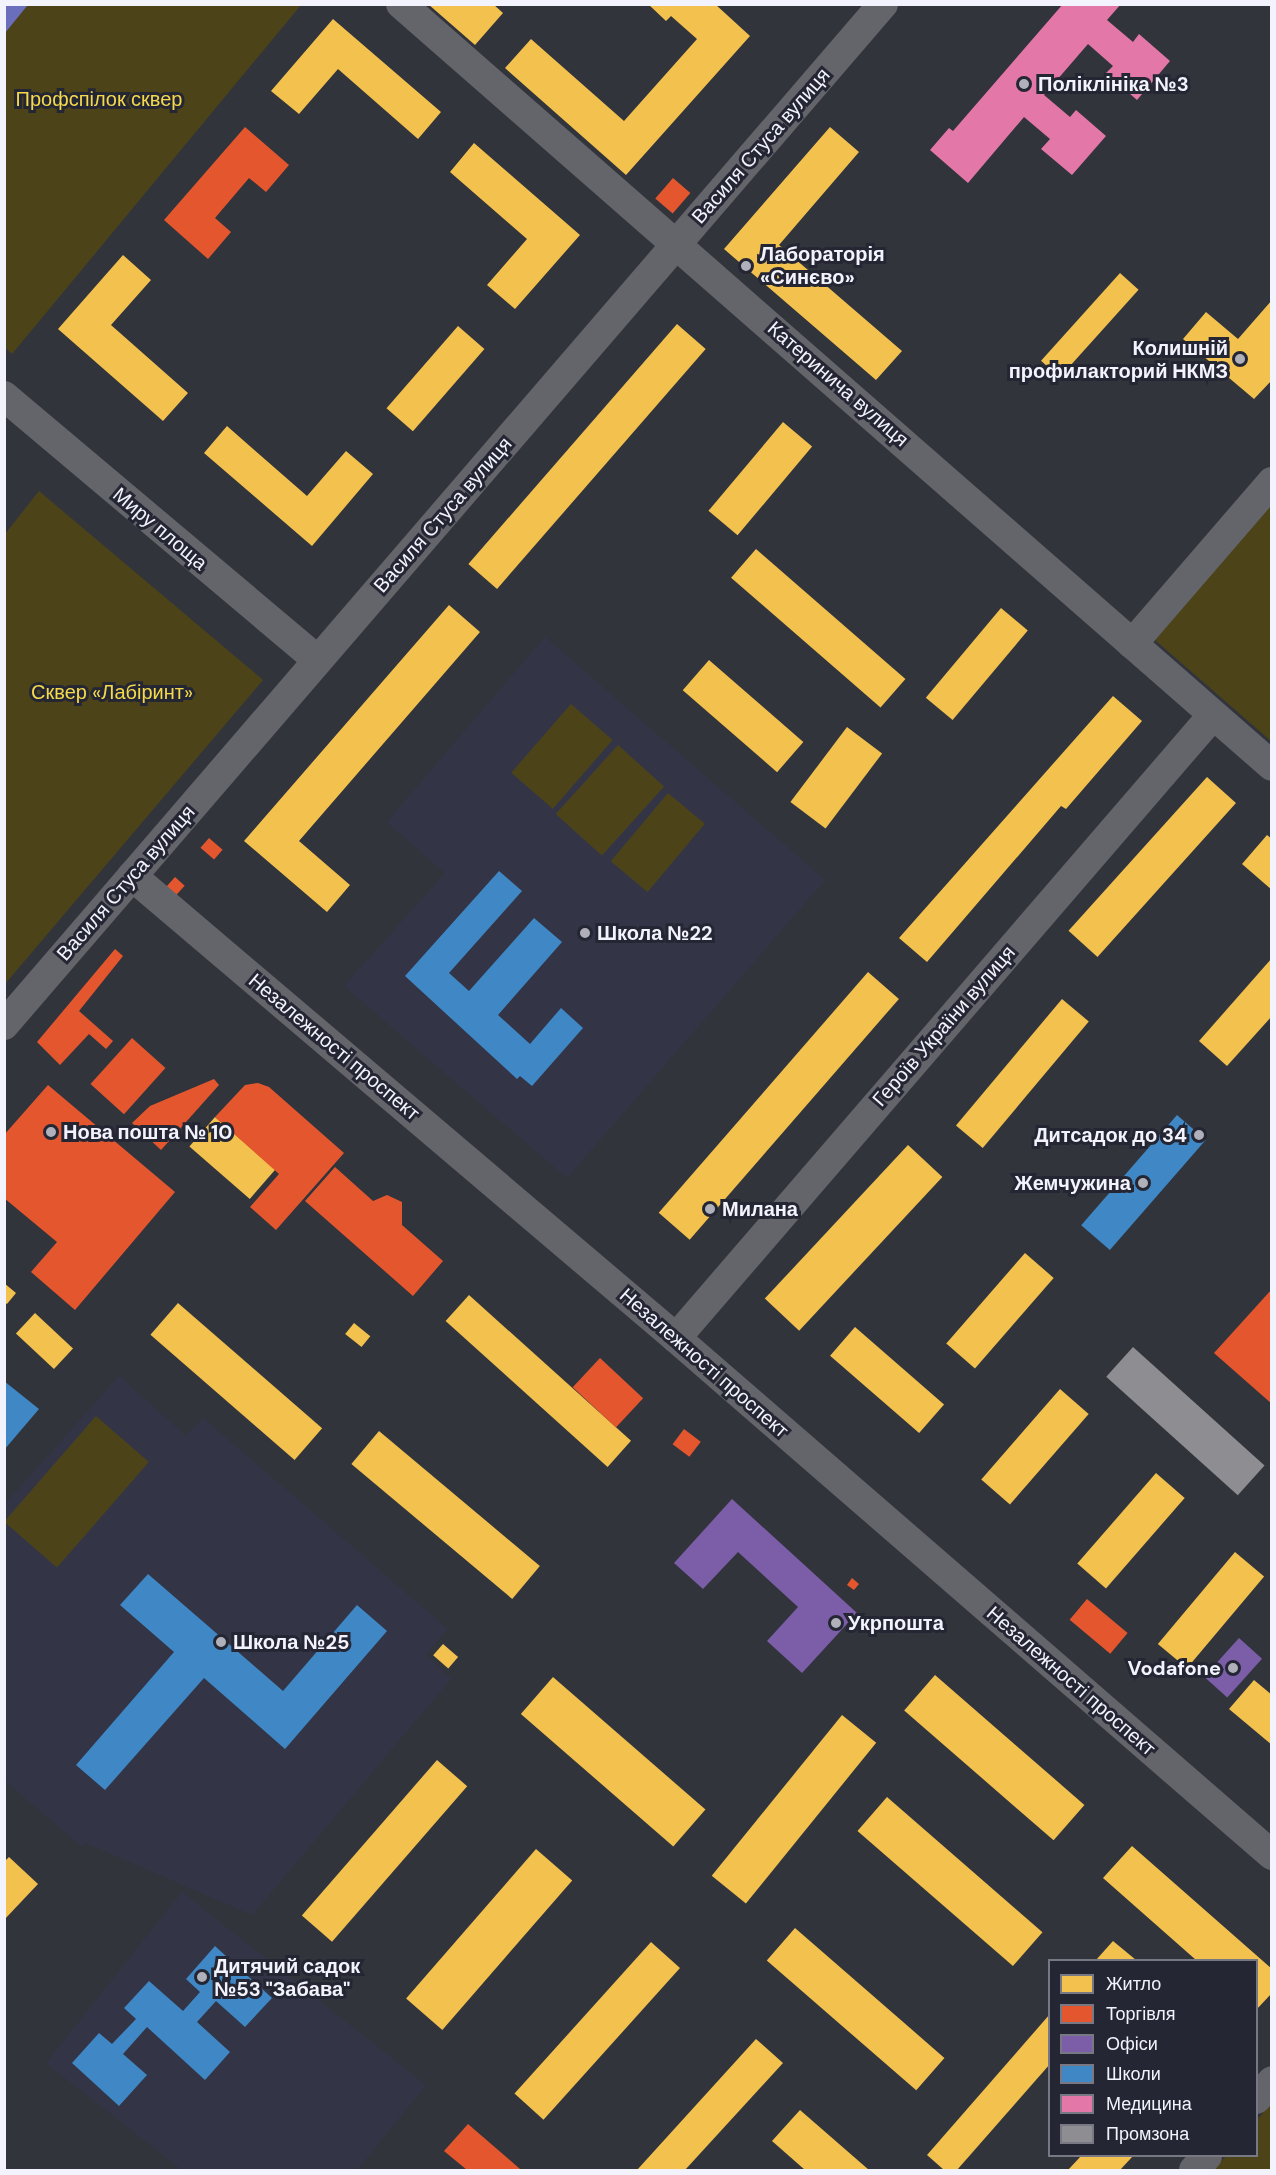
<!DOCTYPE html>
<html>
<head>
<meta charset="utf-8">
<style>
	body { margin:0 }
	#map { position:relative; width:1276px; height:2175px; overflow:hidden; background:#32343c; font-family:"DM Sans",sans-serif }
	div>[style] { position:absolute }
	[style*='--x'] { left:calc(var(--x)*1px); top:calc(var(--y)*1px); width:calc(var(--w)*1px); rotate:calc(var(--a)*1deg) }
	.built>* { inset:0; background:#333547 }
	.green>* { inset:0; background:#4c4418; transform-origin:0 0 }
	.water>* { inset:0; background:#6b6ebb }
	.homes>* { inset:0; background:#f2c14e; transform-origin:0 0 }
	.shops>* { inset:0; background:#e4572e; transform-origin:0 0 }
	.offices>* { inset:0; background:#7b5ea7; transform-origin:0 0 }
	.schools>* { inset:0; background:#3f88c5; transform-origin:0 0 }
	.health>* { inset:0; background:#e377a8 }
	.industry>* { inset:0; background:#8d8d92; transform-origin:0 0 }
	.minor>* { height:30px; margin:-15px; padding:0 15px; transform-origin:15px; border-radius:15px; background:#64656b }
	.dots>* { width:16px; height:16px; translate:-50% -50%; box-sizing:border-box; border:3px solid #252634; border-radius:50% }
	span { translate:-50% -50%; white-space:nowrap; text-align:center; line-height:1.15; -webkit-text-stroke:6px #252634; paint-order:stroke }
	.poi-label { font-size:20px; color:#f2f3fc; font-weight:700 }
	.left { translate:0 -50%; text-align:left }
	.right { translate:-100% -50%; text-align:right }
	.park-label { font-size:20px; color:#f4d94b }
	.street-label { font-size:20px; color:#f2f3fc }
	.frame { position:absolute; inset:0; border:6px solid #f2f3fc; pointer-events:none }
	.legend { position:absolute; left:1048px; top:1959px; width:210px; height:198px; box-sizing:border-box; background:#252634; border:2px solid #777884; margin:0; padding:8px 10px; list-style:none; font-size:18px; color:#f2f3fc }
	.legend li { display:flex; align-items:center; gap:12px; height:30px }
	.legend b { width:30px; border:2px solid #777884 }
</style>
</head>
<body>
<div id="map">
	<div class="built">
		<div style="clip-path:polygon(545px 637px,825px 880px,567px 1178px,344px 986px,445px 873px,387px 822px)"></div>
		<div style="clip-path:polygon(119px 1376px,186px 1436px,203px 1418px,448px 1629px,426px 1654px,451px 1679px,252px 1915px,86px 1843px,81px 1846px,5px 1781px,5px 1504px)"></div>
		<div style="clip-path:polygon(182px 1892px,426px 2085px,357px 2170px,182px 2170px,46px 2063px)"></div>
	</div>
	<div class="green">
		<div style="clip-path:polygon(5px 5px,301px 5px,12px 354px,5px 348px)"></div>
		<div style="clip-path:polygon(39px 491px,263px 680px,5px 984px,5px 534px)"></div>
		<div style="clip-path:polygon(1271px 499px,1271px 741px,1155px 640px)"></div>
		<div style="left:571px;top:704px;width:55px;height:91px;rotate:41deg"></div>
		<div style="left:618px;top:745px;width:62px;height:93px;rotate:42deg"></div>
		<div style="left:668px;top:793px;width:48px;height:89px;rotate:40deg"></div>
		<div style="left:96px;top:1416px;width:70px;height:140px;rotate:41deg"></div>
		<div style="clip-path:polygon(1271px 2103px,1271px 2170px,1213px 2170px,1226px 2156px,1256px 2156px,1257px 2120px)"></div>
	</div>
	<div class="water">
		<div style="clip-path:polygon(5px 4px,27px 6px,5px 33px,4px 5px)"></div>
	</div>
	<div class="homes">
		<div style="clip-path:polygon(428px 4px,493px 4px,503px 13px,475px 45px)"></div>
		<div style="clip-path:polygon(648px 4px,715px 4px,750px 36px,626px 175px,505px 68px,531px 39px,624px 121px,697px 39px,671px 16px,666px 21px)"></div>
		<div style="clip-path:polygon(333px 19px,441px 112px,418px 139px,338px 69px,299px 114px,271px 91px)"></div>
		<div style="clip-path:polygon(830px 127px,859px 152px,779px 245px,902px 351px,876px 380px,724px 249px)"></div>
		<div style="clip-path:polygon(474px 143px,580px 235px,515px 309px,487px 285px,527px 239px,450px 172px)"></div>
		<div style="clip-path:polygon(123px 255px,151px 280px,111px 325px,188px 393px,163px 421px,58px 329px)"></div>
		<div style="left:1120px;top:273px;width:25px;height:118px;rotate:42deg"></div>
		<div style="clip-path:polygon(1272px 300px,1272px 380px,1254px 399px,1183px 339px,1206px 312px,1238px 339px)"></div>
		<div style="left:677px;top:324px;width:38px;height:318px;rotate:41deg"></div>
		<div style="left:458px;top:326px;width:35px;height:109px;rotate:41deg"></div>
		<div style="left:783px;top:422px;width:38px;height:116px;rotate:40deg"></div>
		<div style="clip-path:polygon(227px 426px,307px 496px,346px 451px,373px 474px,312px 546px,204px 453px)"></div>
		<div style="left:756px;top:549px;width:198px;height:38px;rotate:41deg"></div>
		<div style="clip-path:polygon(449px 605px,480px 632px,299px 841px,350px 885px,327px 912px,244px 841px)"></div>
		<div style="left:1001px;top:608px;width:35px;height:117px;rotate:40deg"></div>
		<div style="left:709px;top:660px;width:125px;height:40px;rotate:41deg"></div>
		<div style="clip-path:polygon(1113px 696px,1142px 721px,1066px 809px,1061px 806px,927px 962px,899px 938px)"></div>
		<div style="left:847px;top:727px;width:44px;height:94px;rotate:37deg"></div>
		<div style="left:1207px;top:777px;width:39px;height:207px;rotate:42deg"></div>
		<div style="clip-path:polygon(1267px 835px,1272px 839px,1272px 890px,1242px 864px)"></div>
		<div style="clip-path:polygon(1272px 958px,1272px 1016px,1227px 1066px,1199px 1041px)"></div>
		<div style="left:868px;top:972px;width:41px;height:319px;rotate:41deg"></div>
		<div style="left:1062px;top:999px;width:35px;height:165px;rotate:40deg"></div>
		<div style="left:215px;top:1117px;width:80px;height:39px;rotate:41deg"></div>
		<div style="left:908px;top:1145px;width:47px;height:210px;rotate:43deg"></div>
		<div style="left:1025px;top:1253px;width:38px;height:120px;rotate:41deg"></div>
		<div style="clip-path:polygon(4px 1283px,16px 1293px,7px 1304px,4px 1302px)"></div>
		<div style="left:469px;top:1295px;width:218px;height:35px;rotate:42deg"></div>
		<div style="left:178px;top:1303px;width:191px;height:42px;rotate:41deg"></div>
		<div style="left:35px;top:1313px;width:52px;height:28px;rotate:43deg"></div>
		<div style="left:354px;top:1323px;width:21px;height:14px;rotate:39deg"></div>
		<div style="left:855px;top:1327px;width:118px;height:38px;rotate:41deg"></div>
		<div style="left:1060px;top:1389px;width:38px;height:120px;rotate:41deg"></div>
		<div style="left:379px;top:1431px;width:210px;height:43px;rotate:40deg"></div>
		<div style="left:1156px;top:1473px;width:38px;height:120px;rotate:41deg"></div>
		<div style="left:1235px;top:1552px;width:38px;height:120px;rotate:40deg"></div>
		<div style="left:443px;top:1644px;width:20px;height:15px;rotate:41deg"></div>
		<div style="left:935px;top:1675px;width:198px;height:47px;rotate:41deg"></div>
		<div style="left:553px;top:1677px;width:202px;height:49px;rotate:41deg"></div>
		<div style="clip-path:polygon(1254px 1680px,1272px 1695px,1272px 1745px,1229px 1709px)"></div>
		<div style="left:842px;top:1715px;width:44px;height:207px;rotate:39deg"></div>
		<div style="left:437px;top:1760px;width:40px;height:206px;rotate:41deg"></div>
		<div style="left:887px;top:1797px;width:206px;height:45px;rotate:41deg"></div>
		<div style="clip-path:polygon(1132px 1846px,1272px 1969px,1272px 1993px,1256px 2010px,1256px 1960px,1196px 1960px,1103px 1878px)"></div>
		<div style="left:536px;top:1849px;width:48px;height:198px;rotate:41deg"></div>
		<div style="clip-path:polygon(9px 1857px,38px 1884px,4px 1920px,4px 1862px)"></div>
		<div style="left:795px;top:1928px;width:198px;height:43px;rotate:41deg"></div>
		<div style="clip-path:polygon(1113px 1941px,1136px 1960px,1096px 1960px)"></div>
		<div style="left:651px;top:1942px;width:39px;height:204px;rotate:42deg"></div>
		<div style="clip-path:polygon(1050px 2014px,1050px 2064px,957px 2170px,944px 2170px,927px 2155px)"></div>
		<div style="clip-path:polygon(756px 2039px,783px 2063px,685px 2170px,637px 2170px)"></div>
		<div style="clip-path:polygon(800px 2110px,869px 2170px,805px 2170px,772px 2141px)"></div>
		<div style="clip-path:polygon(1081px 2156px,1133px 2156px,1120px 2170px,1068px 2170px)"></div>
	</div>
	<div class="shops">
		<div style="clip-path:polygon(245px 127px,289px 165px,266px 192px,249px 178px,215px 218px,231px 232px,208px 259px,164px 220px)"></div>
		<div style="left:673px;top:178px;width:23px;height:27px;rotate:41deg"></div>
		<div style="left:209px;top:838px;width:18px;height:13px;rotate:41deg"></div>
		<div style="left:175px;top:877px;width:13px;height:15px;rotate:42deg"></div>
		<div style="clip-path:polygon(115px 949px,123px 956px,79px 1011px,113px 1041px,106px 1049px,89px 1034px,60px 1065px,37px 1042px)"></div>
		<div style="left:132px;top:1038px;width:45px;height:62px;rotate:42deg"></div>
		<div style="clip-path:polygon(214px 1079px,219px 1085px,161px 1150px,132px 1123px,150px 1106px)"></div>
		<div style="clip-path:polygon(258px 1083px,269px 1087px,344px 1153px,276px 1230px,250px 1207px,279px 1174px,215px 1117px,245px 1085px)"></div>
		<div style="clip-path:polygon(48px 1085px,175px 1192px,75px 1310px,31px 1272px,57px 1242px,4px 1198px,4px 1135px)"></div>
		<div style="clip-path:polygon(335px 1167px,373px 1201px,387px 1195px,402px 1202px,402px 1225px,443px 1261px,413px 1296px,305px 1201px)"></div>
		<div style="clip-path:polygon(1272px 1289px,1272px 1404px,1214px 1353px)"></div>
		<div style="left:600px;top:1358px;width:59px;height:40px;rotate:43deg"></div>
		<div style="left:684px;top:1429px;width:21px;height:19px;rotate:37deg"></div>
		<div style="clip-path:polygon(852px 1578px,859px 1584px,854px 1590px,847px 1585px)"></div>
		<div style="left:1087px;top:1599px;width:53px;height:27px;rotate:40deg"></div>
		<div style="clip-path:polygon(468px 2124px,520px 2169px,519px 2170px,467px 2170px,444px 2151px)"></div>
	</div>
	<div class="offices">
		<div style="clip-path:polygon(732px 1499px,857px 1613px,802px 1673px,767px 1641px,798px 1607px,738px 1552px,703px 1589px,674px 1563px)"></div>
		<div style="left:1239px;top:1638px;width:31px;height:52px;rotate:42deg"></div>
	</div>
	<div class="schools">
		<div style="clip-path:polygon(499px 871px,522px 891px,449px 973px,469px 991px,534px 918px,562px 942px,498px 1015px,530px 1044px,561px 1008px,583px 1028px,532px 1086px,520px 1076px,517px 1079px,405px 976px)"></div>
		<div style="left:1177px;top:1115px;width:38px;height:146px;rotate:41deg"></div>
		<div style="clip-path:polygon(4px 1381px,39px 1409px,4px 1450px)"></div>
		<div style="clip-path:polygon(148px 1574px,283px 1691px,357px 1605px,387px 1631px,285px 1749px,204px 1678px,105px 1790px,76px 1765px,174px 1652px,120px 1605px)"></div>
		<div style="clip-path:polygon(215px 1946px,272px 1998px,245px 2027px,216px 2001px,197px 2022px,230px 2052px,205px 2080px,147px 2027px,123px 2054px,147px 2075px,119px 2106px,72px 2063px,99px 2033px,112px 2044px,136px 2019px,124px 2008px,149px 1981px,183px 2011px,200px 1992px,186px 1979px)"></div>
	</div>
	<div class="health">
		<div style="clip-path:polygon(1063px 4px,1121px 4px,1107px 20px,1133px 42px,1139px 34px,1170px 61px,1137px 100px,1106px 73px,1113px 66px,1088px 44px,1044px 95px,1070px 117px,1076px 110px,1106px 136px,1072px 175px,1041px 149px,1050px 139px,1024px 117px,968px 183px,930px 150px,949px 128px,953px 131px)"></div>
	</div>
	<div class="industry">
		<div style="left:1133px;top:1347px;width:177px;height:40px;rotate:42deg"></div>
	</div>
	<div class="minor">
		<div style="--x:401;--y:4;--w:1157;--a:41.18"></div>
		<div style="--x:4;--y:396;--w:409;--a:40.1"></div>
		<div style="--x:1132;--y:644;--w:214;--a:-49.2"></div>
		<div style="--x:132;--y:876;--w:714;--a:40.34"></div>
		<div style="--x:676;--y:1338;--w:789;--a:40.94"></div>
		<div style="--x:4;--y:1025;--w:1347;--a:-49.27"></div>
		<div style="--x:676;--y:1338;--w:822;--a:-49.24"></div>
		<div style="--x:1256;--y:2099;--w:24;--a:-48"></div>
		<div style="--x:1194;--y:2170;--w:19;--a:-47"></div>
	</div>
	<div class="dots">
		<div style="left:1024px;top:84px;background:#afb0b9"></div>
		<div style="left:746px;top:266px;background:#afb0b9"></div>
		<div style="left:1240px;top:359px;background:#afb0b9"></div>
		<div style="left:585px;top:933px;background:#afb0b9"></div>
		<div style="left:51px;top:1132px;background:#afb0b9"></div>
		<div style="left:1199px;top:1135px;background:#afb0b9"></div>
		<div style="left:1143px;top:1183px;background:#afb0b9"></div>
		<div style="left:710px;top:1209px;background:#afb0b9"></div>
		<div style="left:836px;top:1623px;background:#afb0b9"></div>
		<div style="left:221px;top:1642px;background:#afb0b9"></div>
		<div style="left:1233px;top:1668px;background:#afb0b9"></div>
		<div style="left:202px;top:1977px;background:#afb0b9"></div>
	</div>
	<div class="poi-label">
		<span class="left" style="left:1038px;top:84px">Поліклініка №3</span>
		<span class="left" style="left:760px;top:266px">Лабораторія<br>«Синєво»</span>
		<span class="right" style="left:1228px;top:360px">Колишній<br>профилакторий НКМЗ</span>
		<span class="left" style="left:597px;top:933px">Школа №22</span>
		<span class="left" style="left:63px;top:1132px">Нова пошта № 10</span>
		<span class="right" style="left:1187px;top:1135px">Дитсадок до 34</span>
		<span class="right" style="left:1131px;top:1183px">Жемчужина</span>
		<span class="left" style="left:722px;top:1209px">Милана</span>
		<span class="left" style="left:848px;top:1623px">Укрпошта</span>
		<span class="left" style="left:233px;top:1642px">Школа №25</span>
		<span class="right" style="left:1221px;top:1668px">Vodafone</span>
		<span class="left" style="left:214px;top:1978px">Дитячий садок<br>№53 "Забава"</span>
	</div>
	<div class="park-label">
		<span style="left:99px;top:99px">Профспілок сквер</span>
		<span style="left:112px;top:692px">Сквер «Лабіринт»</span>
	</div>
	<div class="street-label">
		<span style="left:761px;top:146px;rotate:-49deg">Василя Стуса вулиця</span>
		<span style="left:838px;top:384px;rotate:41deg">Катеринича вулиця</span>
		<span style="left:443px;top:515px;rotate:-49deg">Василя Стуса вулиця</span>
		<span style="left:160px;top:529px;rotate:40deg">Миру площа</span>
		<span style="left:126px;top:883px;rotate:-49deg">Василя Стуса вулиця</span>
		<span style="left:944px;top:1026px;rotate:-49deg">Героїв України вулиця</span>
		<span style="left:334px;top:1047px;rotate:40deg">Незалежності проспект</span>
		<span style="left:704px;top:1363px;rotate:41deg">Незалежності проспект</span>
		<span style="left:1071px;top:1681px;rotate:41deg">Незалежності проспект</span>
	</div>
	<div class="frame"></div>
	<ul class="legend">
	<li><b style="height:16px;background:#f2c14e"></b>Житло</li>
	<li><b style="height:16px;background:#e4572e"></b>Торгівля</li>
	<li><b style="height:16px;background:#7b5ea7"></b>Офіси</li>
	<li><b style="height:16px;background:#3f88c5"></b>Школи</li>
	<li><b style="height:16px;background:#e377a8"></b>Медицина</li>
	<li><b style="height:16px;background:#8d8d92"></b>Промзона</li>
	</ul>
</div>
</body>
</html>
